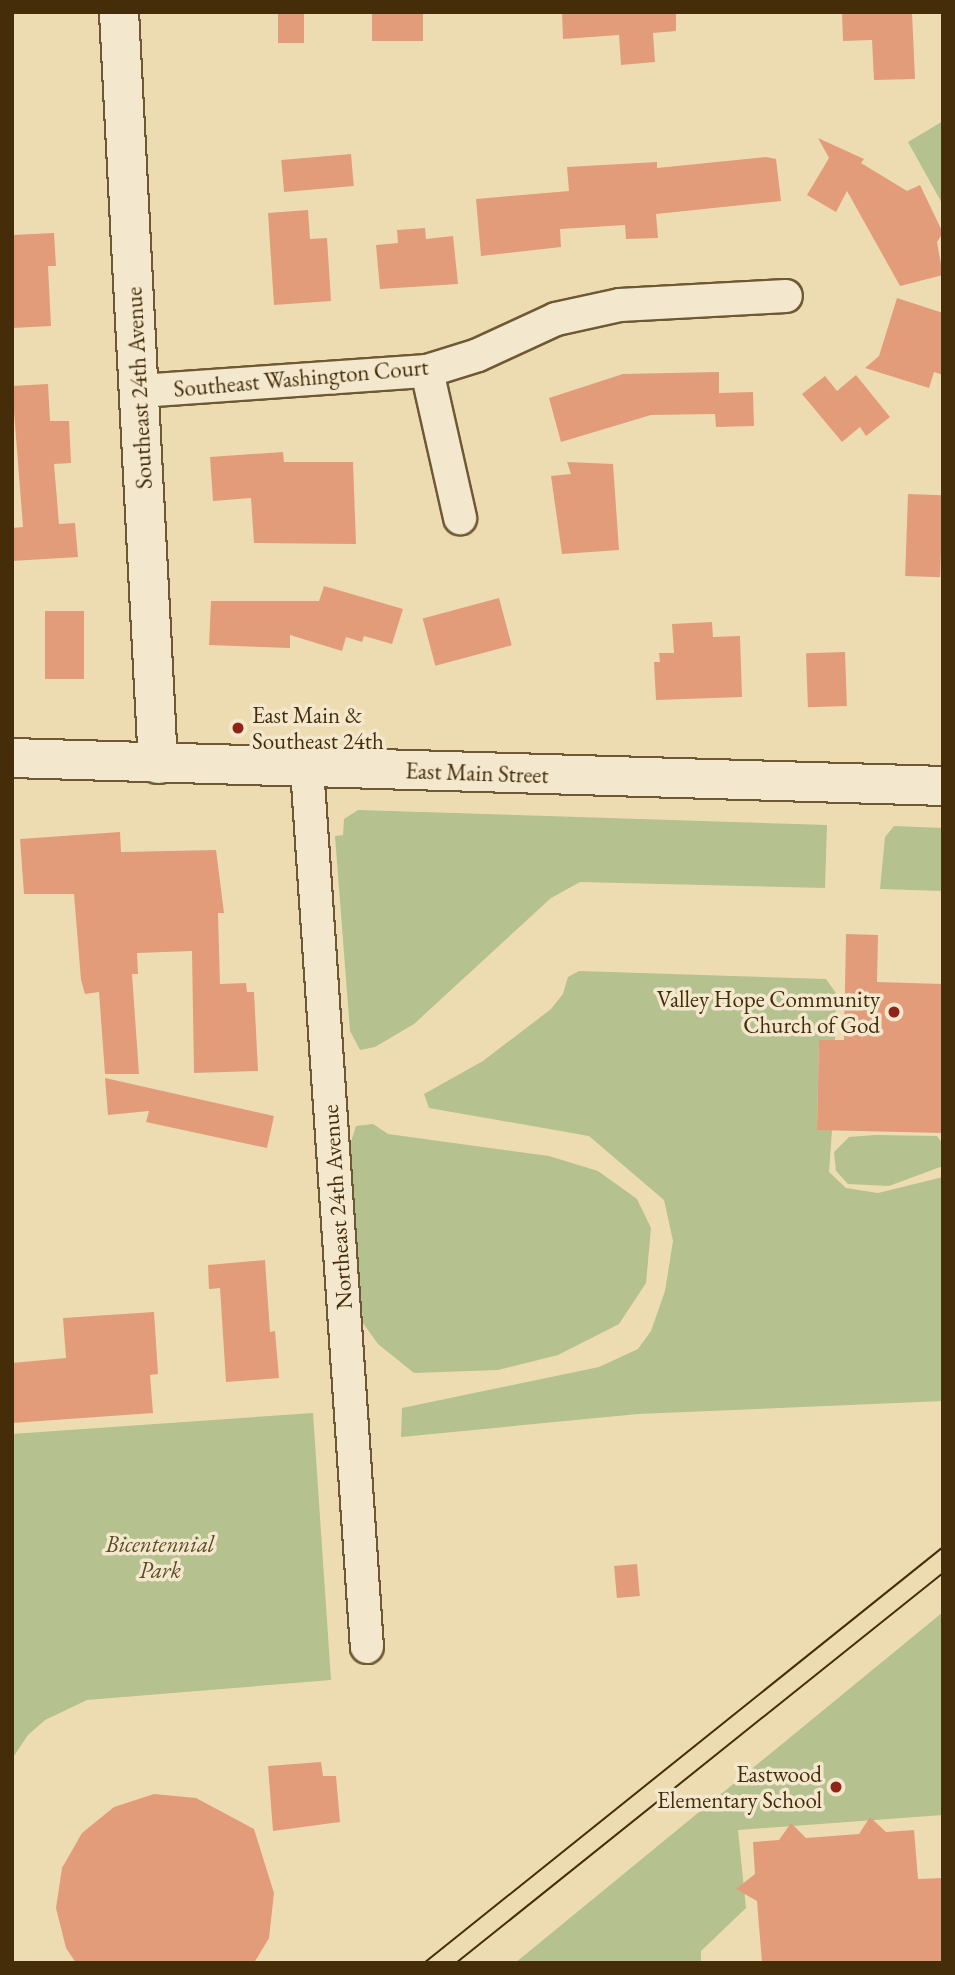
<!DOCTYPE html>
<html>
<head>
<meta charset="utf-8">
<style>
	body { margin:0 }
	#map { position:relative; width:955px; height:1975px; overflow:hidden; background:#eddcb2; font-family:"EB Garamond",serif }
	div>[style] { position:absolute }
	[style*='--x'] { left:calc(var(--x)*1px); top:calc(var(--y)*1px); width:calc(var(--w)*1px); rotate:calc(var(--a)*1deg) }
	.green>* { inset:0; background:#b5c18e }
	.building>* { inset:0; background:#e29c7a; transform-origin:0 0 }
	.roads { filter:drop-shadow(2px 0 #6f5934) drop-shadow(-2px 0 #6f5934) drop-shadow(0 2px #6f5934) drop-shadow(0 -2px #6f5934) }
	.minor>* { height:32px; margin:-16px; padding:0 16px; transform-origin:16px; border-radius:16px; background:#f3e8cd }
	.tertiary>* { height:38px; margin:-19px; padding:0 19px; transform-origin:19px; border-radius:19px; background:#f3e8cd }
	.secondary>* { height:38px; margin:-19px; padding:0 19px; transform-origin:19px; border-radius:19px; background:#f3e8cd }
	.tram>* { height:2px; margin:-1px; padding:0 1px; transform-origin:1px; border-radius:1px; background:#452d0a }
	.dots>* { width:19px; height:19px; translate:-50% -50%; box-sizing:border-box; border:4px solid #f3e8cd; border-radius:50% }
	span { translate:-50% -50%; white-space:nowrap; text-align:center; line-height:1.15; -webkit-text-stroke:7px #f3e8cd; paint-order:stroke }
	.street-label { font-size:23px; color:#452d0a }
	.poi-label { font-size:23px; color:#452d0a }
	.left { translate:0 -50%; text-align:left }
	.right { translate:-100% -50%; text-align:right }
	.park-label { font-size:23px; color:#5b4b24; font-style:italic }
	.frame { position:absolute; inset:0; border:14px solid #452d0a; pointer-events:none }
</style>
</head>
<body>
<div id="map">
	<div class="green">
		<div style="clip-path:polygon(943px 121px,943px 205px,908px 142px)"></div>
		<div style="clip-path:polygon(358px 810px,827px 825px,825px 888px,580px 882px,551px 898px,414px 1024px,375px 1047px,360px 1050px,350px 1031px,335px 836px,343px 835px,344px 819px)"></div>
		<div style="clip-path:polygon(894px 826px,943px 828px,943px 891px,880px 889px,885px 837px)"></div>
		<div style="clip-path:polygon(579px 971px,826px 979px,836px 993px,835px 1040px,819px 1040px,817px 1129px,832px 1130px,829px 1172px,846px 1188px,878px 1193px,943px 1177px,943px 1401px,638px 1414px,401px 1437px,402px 1408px,599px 1367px,638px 1349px,651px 1331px,665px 1291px,673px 1241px,664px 1200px,589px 1136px,429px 1108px,424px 1094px,483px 1061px,551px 1009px,563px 994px,568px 977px)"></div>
		<div style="clip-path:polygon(373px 1124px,388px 1134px,549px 1156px,598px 1171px,637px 1199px,651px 1228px,646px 1283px,619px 1324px,558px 1355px,498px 1370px,414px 1373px,378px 1344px,363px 1323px,350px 1145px,356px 1126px)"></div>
		<div style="clip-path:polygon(875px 1135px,937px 1136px,943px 1144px,943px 1166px,889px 1186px,848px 1184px,836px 1171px,834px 1152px,849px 1137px)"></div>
		<div style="clip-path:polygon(313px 1413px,331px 1680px,87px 1700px,45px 1720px,28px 1735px,12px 1759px,12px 1434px)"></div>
		<div style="clip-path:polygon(943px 1612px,943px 1815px,738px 1830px,746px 1908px,701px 1951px,701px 1963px,515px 1963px)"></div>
	</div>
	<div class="building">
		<div style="left:278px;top:12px;width:26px;height:31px"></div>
		<div style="left:372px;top:12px;width:51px;height:29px"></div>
		<div style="clip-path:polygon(562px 12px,676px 12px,676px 31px,653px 33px,655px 62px,621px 65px,619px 35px,563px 39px)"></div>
		<div style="clip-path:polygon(842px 12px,912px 12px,915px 79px,874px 80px,872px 40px,843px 41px)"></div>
		<div style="clip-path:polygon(818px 138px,864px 159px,861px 163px,907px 191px,920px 185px,943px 233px,937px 242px,943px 275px,900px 286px,847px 191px,836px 212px,807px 195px,829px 158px)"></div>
		<div style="left:351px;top:154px;width:32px;height:70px;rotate:85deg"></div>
		<div style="clip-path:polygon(766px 157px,776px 159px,781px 201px,656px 214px,658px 238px,626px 239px,625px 225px,560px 229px,561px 247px,481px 256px,476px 199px,569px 191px,567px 167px,657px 162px,657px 168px)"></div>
		<div style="clip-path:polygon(308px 210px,310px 239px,327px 238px,331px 301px,274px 305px,268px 213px)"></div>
		<div style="clip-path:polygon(425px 228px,426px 239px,453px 236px,458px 284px,380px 289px,376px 245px,398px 243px,397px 230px)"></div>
		<div style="clip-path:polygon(54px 233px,56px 266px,48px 266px,51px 326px,12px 328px,12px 235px)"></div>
		<div style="clip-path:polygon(897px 298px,943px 313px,943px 375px,934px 372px,929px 388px,865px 368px,879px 356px)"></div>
		<div style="clip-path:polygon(719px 372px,719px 393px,753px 392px,754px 426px,716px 427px,715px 414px,651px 415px,561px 442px,549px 398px,623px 374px)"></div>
		<div style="clip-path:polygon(856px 375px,890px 417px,866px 436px,860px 427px,842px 442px,802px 394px,825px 376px,837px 391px)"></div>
		<div style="clip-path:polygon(48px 384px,50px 421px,69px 421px,71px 463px,54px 464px,59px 524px,75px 523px,78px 557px,12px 561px,12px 528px,23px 527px,12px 386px)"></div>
		<div style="clip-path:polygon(283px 452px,284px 462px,353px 462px,356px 544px,254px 543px,251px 498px,213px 501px,210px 457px)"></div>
		<div style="clip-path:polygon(567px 462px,613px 464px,619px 550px,562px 554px,551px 476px,571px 474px)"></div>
		<div style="left:908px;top:494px;width:35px;height:82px;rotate:2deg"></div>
		<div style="clip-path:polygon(324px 586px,403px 609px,392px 644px,364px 636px,362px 642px,346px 637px,342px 651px,290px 635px,290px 648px,209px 645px,211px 601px,319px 601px)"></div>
		<div style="left:499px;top:598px;width:49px;height:79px;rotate:75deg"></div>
		<div style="left:45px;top:611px;width:39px;height:68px"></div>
		<div style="clip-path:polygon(712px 622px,713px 637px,740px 636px,742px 697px,656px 700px,654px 662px,660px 662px,659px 653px,674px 653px,672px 624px)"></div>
		<div style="left:845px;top:652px;width:54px;height:39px;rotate:88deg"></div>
		<div style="clip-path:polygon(120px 832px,121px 852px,216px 850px,224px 913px,218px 913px,220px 984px,246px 983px,247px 992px,254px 992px,258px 1071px,194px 1073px,192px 951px,137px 953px,138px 974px,132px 974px,139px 1074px,105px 1074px,99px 992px,85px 994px,81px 980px,74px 894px,24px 894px,20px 839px)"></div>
		<div style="clip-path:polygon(846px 934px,878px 935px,877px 982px,943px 984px,943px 1133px,817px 1130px,819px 1040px,844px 1040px)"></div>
		<div style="clip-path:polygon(105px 1078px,274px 1116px,267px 1148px,146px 1122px,149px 1111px,108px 1115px)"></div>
		<div style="clip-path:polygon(265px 1260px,270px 1332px,275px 1331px,279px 1378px,226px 1382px,220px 1288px,209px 1289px,208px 1265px)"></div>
		<div style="clip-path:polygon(154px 1312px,158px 1374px,150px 1375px,153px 1413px,12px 1423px,12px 1363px,66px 1358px,63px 1318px)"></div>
		<div style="left:637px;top:1564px;width:32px;height:23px;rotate:85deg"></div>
		<div style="clip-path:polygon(321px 1762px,323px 1776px,336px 1776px,340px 1822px,273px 1831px,268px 1766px)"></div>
		<div style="clip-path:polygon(154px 1794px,196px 1798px,254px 1829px,274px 1893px,269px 1938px,254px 1963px,76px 1963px,66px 1948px,56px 1908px,62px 1868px,82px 1833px,114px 1807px)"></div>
		<div style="clip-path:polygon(870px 1817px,886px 1832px,914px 1830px,918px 1879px,943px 1878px,943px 1963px,762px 1963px,757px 1901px,736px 1889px,755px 1874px,753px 1842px,779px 1840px,791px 1823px,806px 1838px,859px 1834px)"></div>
	</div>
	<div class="roads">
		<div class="minor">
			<div style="--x:427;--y:371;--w:151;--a:77.3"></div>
			<div style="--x:140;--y:391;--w:288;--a:-4"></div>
			<div style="--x:427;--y:371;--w:53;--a:-17.4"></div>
			<div style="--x:478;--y:355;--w:86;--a:-24.8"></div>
			<div style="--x:556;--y:319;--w:66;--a:-12.3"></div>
			<div style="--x:620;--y:305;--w:166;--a:-3.1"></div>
			<div style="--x:307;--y:768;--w:881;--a:86.1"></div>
		</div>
		<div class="tertiary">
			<div style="--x:119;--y:12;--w:753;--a:87.03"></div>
		</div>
		<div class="secondary">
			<div style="--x:12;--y:758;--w:931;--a:1.72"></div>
		</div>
	</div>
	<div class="tram">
		<div style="--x:424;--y:1963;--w:665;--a:-38.71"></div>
		<div style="--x:456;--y:1963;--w:624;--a:-38.69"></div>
	</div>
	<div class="dots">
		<div style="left:238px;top:728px;background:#8f2418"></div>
		<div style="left:894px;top:1012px;background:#8f2418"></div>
		<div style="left:836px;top:1787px;background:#8f2418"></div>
	</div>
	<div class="street-label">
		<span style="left:301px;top:378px;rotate:-5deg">Southeast Washington Court</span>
		<span style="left:139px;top:388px;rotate:-93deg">Southeast 24th Avenue</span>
		<span style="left:477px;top:773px;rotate:2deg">East Main Street</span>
		<span style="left:337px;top:1207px;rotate:-94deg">Northeast 24th Avenue</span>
	</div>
	<div class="poi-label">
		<span class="left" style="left:252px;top:728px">East Main &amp;<br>Southeast 24th</span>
		<span class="right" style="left:880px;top:1012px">Valley Hope Community<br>Church of God</span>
		<span class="right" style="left:822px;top:1787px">Eastwood<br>Elementary School</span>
	</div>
	<div class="park-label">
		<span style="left:160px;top:1557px">Bicentennial<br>Park</span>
	</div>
	<div class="frame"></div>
</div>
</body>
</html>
